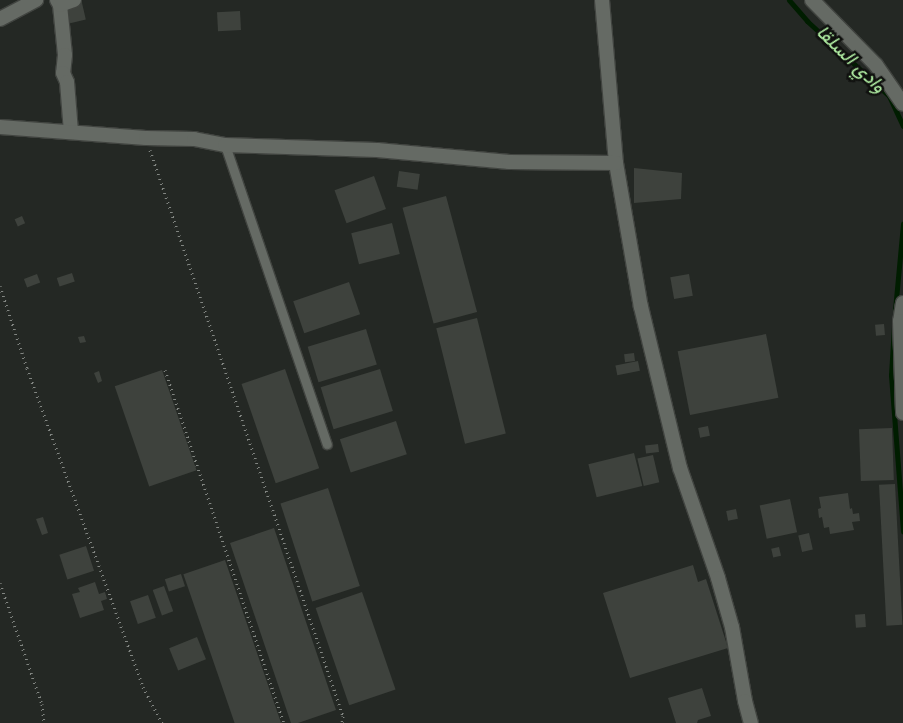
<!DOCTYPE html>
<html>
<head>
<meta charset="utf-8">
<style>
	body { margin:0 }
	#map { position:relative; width:903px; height:723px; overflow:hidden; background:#242824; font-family:Inter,Vazirmatn,sans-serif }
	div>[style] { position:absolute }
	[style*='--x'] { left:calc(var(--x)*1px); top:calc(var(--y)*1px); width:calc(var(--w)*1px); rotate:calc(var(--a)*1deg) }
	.stream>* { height:5px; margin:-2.5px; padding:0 2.5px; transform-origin:2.5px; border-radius:2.5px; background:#001d00 }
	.building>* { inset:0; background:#3e423d; transform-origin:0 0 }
	.path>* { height:3px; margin-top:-1.5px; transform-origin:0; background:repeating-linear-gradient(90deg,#828682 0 1px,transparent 0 5px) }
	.roads { filter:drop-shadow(1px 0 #414440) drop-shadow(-1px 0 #414440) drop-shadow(0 1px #414440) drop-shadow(0 -1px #414440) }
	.service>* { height:9px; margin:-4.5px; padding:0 4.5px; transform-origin:4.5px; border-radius:4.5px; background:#656a64 }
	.minor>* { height:14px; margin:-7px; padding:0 7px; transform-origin:7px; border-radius:7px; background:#656a64 }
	span { translate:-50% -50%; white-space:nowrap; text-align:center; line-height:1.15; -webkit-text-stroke:5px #0f100e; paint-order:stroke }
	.water-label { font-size:19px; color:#b7f7a9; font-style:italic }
</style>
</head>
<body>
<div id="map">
	<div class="stream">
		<div style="--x:789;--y:0;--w:28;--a:49"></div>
		<div style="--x:807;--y:21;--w:111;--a:42.4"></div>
		<div style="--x:889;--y:96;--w:33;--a:65"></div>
		<div style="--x:895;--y:310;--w:87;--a:-84.7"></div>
		<div style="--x:894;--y:326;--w:49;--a:93.5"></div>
		<div style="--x:891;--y:375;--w:157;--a:85.6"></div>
	</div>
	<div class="building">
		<div style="left:82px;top:3px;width:17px;height:16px;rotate:77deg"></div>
		<div style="left:240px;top:11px;width:19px;height:23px;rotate:87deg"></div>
		<div style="clip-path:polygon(634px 168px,682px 173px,681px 199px,634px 203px)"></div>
		<div style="left:399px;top:171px;width:21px;height:16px;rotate:8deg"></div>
		<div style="left:374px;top:176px;width:35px;height:42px;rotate:70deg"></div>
		<div style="left:446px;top:196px;width:120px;height:45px;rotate:75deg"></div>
		<div style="left:22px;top:216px;width:8px;height:8px;rotate:67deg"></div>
		<div style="left:392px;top:223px;width:32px;height:42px;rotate:76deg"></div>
		<div style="left:72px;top:273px;width:9px;height:16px;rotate:72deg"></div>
		<div style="left:37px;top:274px;width:9px;height:14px;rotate:69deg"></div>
		<div style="left:689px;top:274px;width:22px;height:19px;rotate:80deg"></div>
		<div style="left:349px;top:282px;width:34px;height:59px;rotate:71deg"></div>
		<div style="left:477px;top:318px;width:119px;height:42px;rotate:76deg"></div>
		<div style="left:884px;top:324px;width:11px;height:9px;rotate:85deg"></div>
		<div style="left:366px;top:329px;width:37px;height:61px;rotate:73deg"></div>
		<div style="left:766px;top:334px;width:65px;height:90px;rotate:79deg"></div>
		<div style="clip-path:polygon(84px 336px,86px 342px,80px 343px,78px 337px)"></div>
		<div style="left:634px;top:353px;width:8px;height:10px;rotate:83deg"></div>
		<div style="left:638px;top:361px;width:10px;height:23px;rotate:79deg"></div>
		<div style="left:285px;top:369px;width:105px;height:46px;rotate:71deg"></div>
		<div style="left:380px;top:369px;width:44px;height:62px;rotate:73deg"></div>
		<div style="left:162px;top:370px;width:106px;height:50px;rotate:71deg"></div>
		<div style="clip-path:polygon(99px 371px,102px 381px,98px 383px,94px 373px)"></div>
		<div style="left:396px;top:421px;width:35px;height:59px;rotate:72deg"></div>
		<div style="left:708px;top:426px;width:10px;height:10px;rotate:79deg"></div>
		<div style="left:892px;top:428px;width:52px;height:33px;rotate:88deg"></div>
		<div style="left:658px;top:444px;width:8px;height:13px;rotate:83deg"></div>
		<div style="left:634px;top:453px;width:34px;height:47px;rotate:76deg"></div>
		<div style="left:653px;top:455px;width:28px;height:16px;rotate:77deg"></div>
		<div style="left:895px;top:484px;width:141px;height:16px;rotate:87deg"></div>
		<div style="left:328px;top:488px;width:103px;height:50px;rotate:72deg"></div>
		<div style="clip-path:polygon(848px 493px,850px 509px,852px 508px,853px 514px,859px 513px,860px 521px,852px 522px,854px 530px,830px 534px,829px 527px,824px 528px,822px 517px,819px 518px,818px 509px,821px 508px,819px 497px)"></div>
		<div style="left:790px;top:499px;width:34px;height:31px;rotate:78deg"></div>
		<div style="left:736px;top:509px;width:10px;height:10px;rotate:79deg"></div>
		<div style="clip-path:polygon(43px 517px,48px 533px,42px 535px,36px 519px)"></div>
		<div style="clip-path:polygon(274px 528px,336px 710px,298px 723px,291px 723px,230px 543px)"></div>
		<div style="left:809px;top:533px;width:17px;height:11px;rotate:77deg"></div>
		<div style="left:86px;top:546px;width:26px;height:28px;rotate:72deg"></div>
		<div style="left:779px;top:547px;width:9px;height:8px;rotate:77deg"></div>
		<div style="left:225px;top:560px;width:172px;height:44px;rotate:71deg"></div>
		<div style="clip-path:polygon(693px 565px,698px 582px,706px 579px,728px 648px,630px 678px,603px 593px)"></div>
		<div style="left:181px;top:574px;width:13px;height:17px;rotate:72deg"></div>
		<div style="clip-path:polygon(95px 582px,99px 594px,105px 592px,107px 599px,101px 601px,104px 610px,80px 618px,72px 594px,80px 592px,78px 588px)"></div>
		<div style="left:164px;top:586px;width:27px;height:12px;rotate:70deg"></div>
		<div style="left:362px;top:592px;width:103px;height:49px;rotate:71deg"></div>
		<div style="left:148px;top:595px;width:24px;height:19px;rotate:71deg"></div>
		<div style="left:865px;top:614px;width:13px;height:10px;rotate:86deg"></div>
		<div style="left:197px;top:637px;width:24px;height:30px;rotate:68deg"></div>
		<div style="clip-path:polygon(702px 688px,711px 716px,698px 720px,697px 723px,676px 723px,668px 698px)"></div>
	</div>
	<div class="path">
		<div style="--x:150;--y:150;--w:598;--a:71.17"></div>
		<div style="--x:343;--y:716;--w:7;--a:98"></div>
		<div style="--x:0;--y:286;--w:86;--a:71.8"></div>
		<div style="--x:27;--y:368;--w:339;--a:70"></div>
		<div style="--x:143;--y:687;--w:41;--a:62.2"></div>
		<div style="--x:165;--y:370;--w:373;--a:71.4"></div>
		<div style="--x:0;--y:583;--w:128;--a:70.9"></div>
		<div style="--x:42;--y:704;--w:19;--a:84"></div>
	</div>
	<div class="roads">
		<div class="service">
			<div style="--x:225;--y:145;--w:316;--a:71.2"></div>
		</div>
		<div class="minor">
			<div style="--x:57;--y:0;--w:6;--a:59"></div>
			<div style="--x:60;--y:5;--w:50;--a:84.3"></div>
			<div style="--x:65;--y:55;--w:18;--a:96"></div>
			<div style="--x:63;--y:73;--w:10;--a:66"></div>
			<div style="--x:67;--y:82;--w:50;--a:85.4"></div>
			<div style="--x:602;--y:0;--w:164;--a:85.1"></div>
			<div style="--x:616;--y:163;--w:146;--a:80.2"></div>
			<div style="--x:641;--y:307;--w:166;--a:76.4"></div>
			<div style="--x:680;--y:468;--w:116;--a:70.9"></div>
			<div style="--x:718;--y:578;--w:51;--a:74.1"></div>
			<div style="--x:732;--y:627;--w:75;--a:80"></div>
			<div style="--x:745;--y:701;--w:23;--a:75"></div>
			<div style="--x:812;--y:0;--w:91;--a:45.4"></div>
			<div style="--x:876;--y:65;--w:47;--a:55.3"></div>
			<div style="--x:60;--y:5;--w:15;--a:-20"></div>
			<div style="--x:0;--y:19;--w:41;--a:-27.8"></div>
			<div style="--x:0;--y:127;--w:146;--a:4.3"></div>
			<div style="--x:146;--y:138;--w:48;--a:1.2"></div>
			<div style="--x:194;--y:139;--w:32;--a:11"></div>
			<div style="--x:225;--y:145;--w:152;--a:1.9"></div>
			<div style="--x:377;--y:150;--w:133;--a:5.2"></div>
			<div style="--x:509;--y:162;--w:107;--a:0.5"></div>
			<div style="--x:903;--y:303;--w:18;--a:99"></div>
			<div style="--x:900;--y:321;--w:92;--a:88.1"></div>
		</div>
	</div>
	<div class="water-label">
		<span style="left:851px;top:59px;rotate:44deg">وادي السلقا</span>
	</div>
</div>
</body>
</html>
